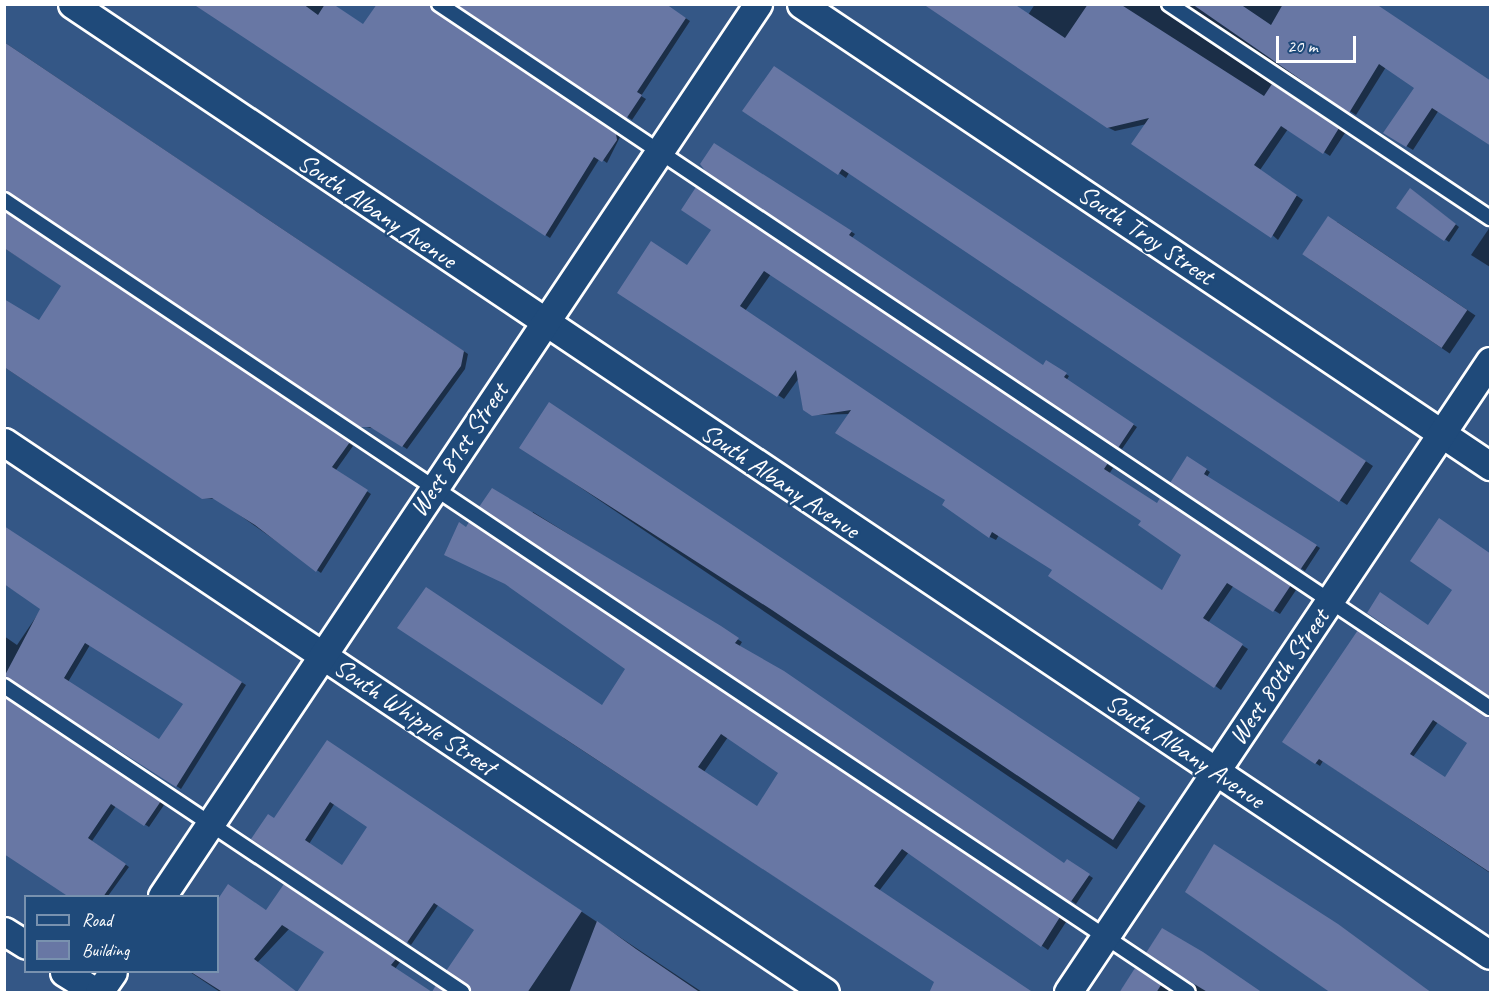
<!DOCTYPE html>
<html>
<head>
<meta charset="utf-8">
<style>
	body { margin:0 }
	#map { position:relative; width:1495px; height:997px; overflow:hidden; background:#345786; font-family:Caveat,sans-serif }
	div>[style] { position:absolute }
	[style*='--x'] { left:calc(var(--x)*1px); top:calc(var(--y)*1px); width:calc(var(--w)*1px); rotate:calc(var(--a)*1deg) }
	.shadow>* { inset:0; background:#0007; transform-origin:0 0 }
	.building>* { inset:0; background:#6877a4; transform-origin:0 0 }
	.roads { filter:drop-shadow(2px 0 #fff) drop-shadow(-2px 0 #fff) drop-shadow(0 2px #fff) drop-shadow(0 -2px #fff) }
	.service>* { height:14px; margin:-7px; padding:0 7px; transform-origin:7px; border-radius:7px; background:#1f4a7a }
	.minor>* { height:27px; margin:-13.5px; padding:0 13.5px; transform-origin:13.5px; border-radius:13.5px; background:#1f4a7a }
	span { translate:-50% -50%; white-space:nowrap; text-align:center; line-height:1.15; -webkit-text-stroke:5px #1f4a7a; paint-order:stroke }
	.street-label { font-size:26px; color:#fff }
	.frame { position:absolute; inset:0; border:6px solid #fff; pointer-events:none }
	.legend { position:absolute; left:24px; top:895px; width:195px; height:78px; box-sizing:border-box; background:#1f4a7a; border:2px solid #7992af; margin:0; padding:8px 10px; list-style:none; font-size:18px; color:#fff }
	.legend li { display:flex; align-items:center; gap:12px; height:30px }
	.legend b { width:30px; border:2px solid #7992af }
	.scale { position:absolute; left:1276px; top:36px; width:80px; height:27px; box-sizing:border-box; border:3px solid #fff; border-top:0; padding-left:8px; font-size:18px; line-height:21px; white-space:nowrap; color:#fff; -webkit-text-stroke:4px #1f4a7a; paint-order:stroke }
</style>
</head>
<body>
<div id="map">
	<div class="shadow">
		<div style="clip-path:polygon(198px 4px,331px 4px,364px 26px,379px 4px,436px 4px,439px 16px,620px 137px,607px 163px,600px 158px,550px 238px)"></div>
		<div style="clip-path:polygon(459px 4px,664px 4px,690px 21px,641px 96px,646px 99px,632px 120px)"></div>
		<div style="clip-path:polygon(1035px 4px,1168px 4px,1171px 17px,1345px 133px,1330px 156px,1288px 129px,1260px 170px,1303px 200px,1278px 240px,1147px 124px,1115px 131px,1107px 127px,1028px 15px)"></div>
		<div style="clip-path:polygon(1182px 4px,1371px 4px,1490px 82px,1439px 110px,1413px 150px,1385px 133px,1416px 87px,1386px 67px,1356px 115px)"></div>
		<div style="clip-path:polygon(4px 42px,468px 354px,465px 369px,407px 449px,376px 429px,361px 426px,14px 194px,4px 196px)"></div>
		<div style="clip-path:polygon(781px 72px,1373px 466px,1347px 505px,849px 173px,846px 178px,839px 173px)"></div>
		<div style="clip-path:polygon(715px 145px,855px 234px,852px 238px,1043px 366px,1046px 362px,1069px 376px,1066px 381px,1137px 427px,1122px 449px)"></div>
		<div style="clip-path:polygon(1414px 192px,1459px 227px,1449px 242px,1398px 208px)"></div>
		<div style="clip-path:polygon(evenodd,703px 193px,1113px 468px,1109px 474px,1157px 504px,1167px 503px,1296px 590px,1280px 614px,1234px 585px,1208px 623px,1248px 649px,1221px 690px,1054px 570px,999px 535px,996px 540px,990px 537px,944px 504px,947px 499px,850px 414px,812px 415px,799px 378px,784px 399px,778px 395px,688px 267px,713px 230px,703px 193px,771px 274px,1143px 520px,1183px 554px,1163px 591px,745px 311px,771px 274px)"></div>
		<div style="clip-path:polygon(4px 212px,353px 446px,336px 470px,371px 494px,321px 573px,217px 499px,202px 498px,4px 367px,4px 300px,39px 322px,63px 286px,4px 248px)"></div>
		<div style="left:1337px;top:222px;width:167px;height:46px;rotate:34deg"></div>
		<div style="clip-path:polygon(1490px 227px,1490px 267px,1471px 255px)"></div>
		<div style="left:557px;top:409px;width:710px;height:52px;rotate:34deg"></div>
		<div style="clip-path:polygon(1188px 458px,1210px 472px,1207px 477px,1320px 548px,1305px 571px,1172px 482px)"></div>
		<div style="clip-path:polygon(533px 512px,742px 642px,739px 647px,1065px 865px,1067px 861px,1093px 878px,1076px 904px,531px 516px)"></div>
		<div style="clip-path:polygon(evenodd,4px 527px,246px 685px,181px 789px,14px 680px,4px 680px,4px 636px,17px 645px,42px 608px,4px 584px,4px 527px,90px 645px,185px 704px,160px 741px,68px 682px,90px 645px)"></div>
		<div style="clip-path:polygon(evenodd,467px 528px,476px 528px,1066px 922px,1048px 950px,909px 852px,879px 891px,936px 982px,565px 739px,501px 691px,603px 706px,627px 669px,467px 528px,728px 737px,780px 772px,757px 807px,704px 772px,728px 737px)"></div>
		<div style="clip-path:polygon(evenodd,1358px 632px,1490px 716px,1490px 873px,1323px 761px,1320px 766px,1284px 742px,1358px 632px,1438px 722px,1469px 743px,1445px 779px,1413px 757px,1438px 722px)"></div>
		<div style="clip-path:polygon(4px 698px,164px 805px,149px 827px,116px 806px,92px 841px,129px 867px,108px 896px,70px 896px)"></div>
		<div style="clip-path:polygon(evenodd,332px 745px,702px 992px,472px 992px,476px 929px,439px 904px,411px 945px,275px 820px,332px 745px,335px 803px,369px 827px,343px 867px,309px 844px,335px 803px)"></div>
		<div style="clip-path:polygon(228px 886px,267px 911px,289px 888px,400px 962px,395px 969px,326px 952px,290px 928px,257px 963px,296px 992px,220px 992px,190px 972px,218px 972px,218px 900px)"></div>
		<div style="clip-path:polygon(1136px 970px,1171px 992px,1120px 992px)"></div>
		<div style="clip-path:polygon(1195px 984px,1261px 992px,1196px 992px)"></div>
	</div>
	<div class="building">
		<div style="clip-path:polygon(193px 4px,303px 4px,318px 15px,325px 4px,333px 4px,363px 24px,377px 4px,430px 4px,616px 134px,617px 140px,602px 162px,594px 157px,545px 236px)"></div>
		<div style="clip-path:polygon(456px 4px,666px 4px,686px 18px,637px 92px,642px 95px,626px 119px)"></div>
		<div style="clip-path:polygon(923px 4px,1014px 4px,1065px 38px,1088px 4px,1120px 4px,1264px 96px,1272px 84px,1339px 128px,1323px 154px,1281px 126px,1254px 165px,1297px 195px,1271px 238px,1131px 144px,1149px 118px,1107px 128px)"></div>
		<div style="clip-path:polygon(1192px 4px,1240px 4px,1271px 25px,1283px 4px,1376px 4px,1491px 81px,1491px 146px,1432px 108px,1406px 147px,1383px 133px,1414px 88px,1379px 64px,1349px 113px)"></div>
		<div style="clip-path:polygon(4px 42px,464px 351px,461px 366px,402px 447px,370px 427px,360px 427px,4px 191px)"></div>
		<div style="clip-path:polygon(774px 66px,1366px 461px,1339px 502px,842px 169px,838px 175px,742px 111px)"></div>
		<div style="clip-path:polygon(714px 143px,852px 231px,849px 235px,1043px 365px,1046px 360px,1067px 373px,1064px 377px,1134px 424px,1118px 448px,706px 172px,700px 164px)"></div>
		<div style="clip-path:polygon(evenodd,696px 187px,1108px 463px,1104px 469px,1157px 503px,1160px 498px,1291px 585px,1273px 612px,1227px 583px,1203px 618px,1243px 644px,1214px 688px,1048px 576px,1052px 570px,992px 532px,989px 538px,942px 505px,945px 500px,835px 433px,851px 410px,812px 416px,803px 410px,796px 370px,777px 397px,617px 293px,651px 241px,687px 265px,711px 230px,681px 210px,696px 187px,764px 271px,1141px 521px,1138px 525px,1181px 555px,1162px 590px,740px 306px,764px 271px)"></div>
		<div style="clip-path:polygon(1410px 188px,1456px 224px,1444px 241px,1396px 208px)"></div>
		<div style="clip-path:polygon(4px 211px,350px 442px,332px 467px,368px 490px,316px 572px,255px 525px,212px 498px,202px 499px,4px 367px,4px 299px,39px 320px,61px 286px,4px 248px)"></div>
		<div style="left:1328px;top:216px;width:168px;height:46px;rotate:34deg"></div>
		<div style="clip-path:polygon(549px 402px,1140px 798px,1113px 840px,772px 610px,519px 448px)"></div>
		<div style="clip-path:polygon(1187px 456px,1207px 469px,1204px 474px,1317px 545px,1300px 570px,1170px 483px)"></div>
		<div style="clip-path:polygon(492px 488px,721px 626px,739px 638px,735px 643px,784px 671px,1064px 863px,1067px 859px,1090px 874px,1070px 903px,479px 507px)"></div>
		<div style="clip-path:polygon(1439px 518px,1491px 554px,1491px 698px,1367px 613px,1380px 592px,1428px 625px,1452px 590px,1410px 561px)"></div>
		<div style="clip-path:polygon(evenodd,459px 522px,466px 527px,469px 522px,1060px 917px,1041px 947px,902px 849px,874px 886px,1034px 993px,929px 993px,934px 982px,397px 628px,426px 587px,602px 705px,625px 669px,505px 584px,444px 555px,459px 522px,721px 734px,778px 773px,757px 806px,698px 767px,721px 734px)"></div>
		<div style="clip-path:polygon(evenodd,4px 526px,242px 682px,176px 787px,4px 677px,40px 609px,4px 584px,4px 526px,85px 643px,183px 704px,159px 739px,64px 678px,85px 643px)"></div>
		<div style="clip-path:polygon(evenodd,1358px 630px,1491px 717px,1491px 873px,1319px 759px,1315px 764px,1282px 742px,1358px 630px,1433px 720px,1467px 743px,1445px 777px,1410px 754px,1433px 720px)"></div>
		<div style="clip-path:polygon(4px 697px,161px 801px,144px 826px,111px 804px,88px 838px,126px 864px,103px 897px,69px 897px,4px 854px)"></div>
		<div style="clip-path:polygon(evenodd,327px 740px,582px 911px,527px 993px,471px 993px,446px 971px,474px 930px,434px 903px,406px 944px,251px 839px,268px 814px,274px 818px,327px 740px,330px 802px,367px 827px,342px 865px,305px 840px,330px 802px)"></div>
		<div style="clip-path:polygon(1214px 844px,1338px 924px,1432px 993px,1331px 993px,1185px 892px)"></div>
		<div style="clip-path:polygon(evenodd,228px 884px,266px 910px,284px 884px,396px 959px,391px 965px,432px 992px,436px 985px,447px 993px,224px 993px,191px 972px,218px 972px,218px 899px,228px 884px,282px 925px,324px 952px,297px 992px,254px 959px,282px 925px)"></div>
		<div style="clip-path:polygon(597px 921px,636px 949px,701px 993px,569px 993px)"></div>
		<div style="clip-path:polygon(1162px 928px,1203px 952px,1263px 993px,1209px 993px,1171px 970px,1146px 953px)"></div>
		<div style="clip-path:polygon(1135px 968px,1161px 985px,1156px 993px,1119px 993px)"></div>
	</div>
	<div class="roads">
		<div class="service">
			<div style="--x:439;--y:4;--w:1265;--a:33.82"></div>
			<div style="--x:1169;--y:4;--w:386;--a:33.7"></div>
			<div style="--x:4;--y:200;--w:1424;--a:33.78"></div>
			<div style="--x:4;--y:686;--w:551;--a:33.75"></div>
		</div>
		<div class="minor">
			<div style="--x:72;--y:4;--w:1707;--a:33.85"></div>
			<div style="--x:801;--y:4;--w:830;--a:33.84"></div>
			<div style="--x:4;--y:442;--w:988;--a:33.82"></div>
			<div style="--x:162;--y:896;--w:1073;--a:-56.25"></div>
			<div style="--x:4;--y:931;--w:26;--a:32"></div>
			<div style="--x:64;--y:972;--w:38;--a:32"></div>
			<div style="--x:99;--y:992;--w:24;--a:-55"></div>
			<div style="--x:1068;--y:992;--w:759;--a:-56.23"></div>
		</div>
	</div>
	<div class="street-label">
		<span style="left:377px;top:211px;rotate:34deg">South Albany Avenue</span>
		<span style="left:1146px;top:235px;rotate:34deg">South Troy Street</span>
		<span style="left:459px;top:450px;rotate:-56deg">West 81st Street</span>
		<span style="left:780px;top:481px;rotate:34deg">South Albany Avenue</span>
		<span style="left:1279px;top:677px;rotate:-56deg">West 80th Street</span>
		<span style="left:415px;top:717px;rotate:34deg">South Whipple Street</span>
		<span style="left:1185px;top:751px;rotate:34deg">South Albany Avenue</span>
	</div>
	<div class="frame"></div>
	<ul class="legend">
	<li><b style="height:8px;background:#1f4a7a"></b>Road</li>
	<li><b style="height:16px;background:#6877a4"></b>Building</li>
	</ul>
	<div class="scale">20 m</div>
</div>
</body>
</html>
